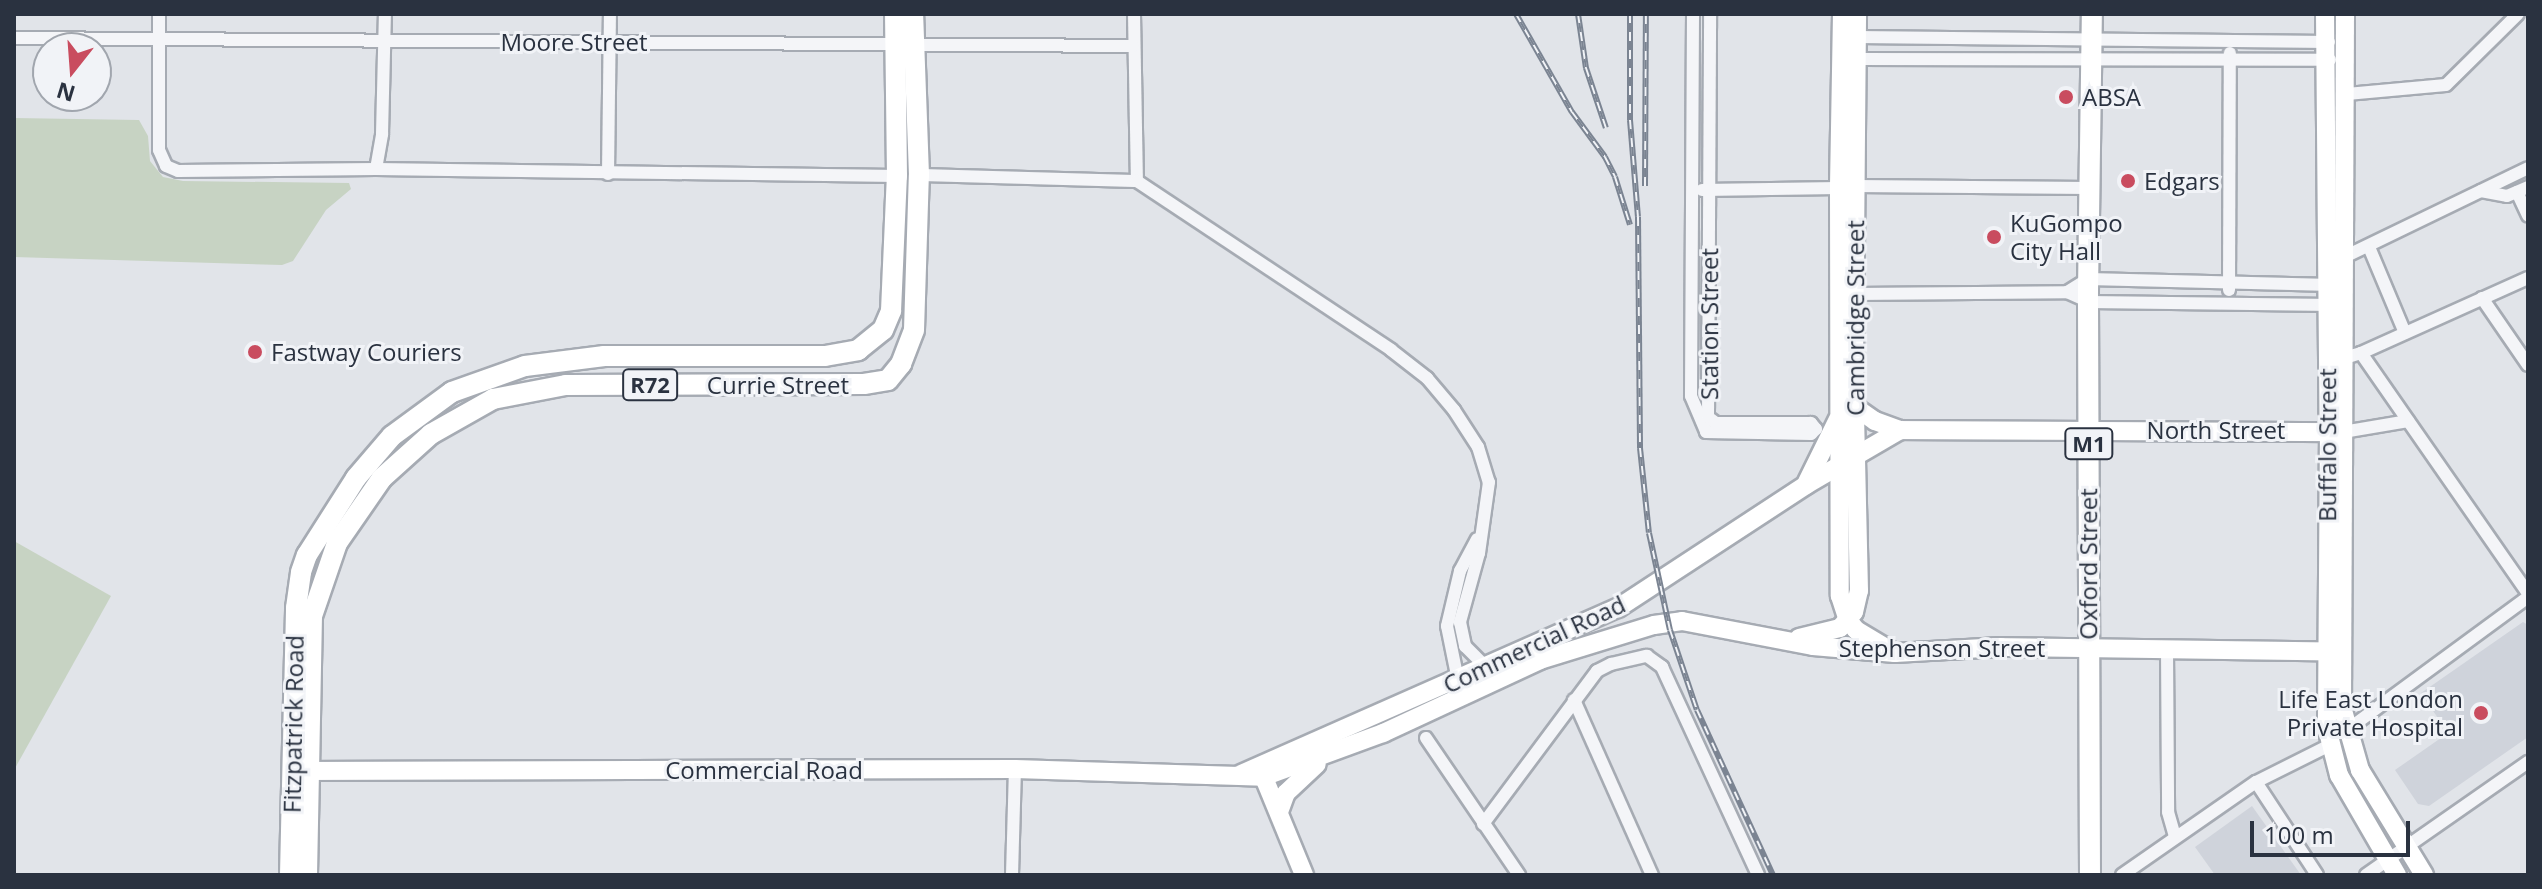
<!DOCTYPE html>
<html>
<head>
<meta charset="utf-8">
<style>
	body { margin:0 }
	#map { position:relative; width:2542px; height:889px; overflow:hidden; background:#e1e4e9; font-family:"Open Sans",sans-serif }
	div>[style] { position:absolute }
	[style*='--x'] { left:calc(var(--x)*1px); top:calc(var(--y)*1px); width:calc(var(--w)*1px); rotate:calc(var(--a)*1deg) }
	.built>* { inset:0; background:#cfd3db }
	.green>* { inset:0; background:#c7d3c3 }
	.roads { filter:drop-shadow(2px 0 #a6abb3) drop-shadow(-2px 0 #a6abb3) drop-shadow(0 2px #a6abb3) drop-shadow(0 -2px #a6abb3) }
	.street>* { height:12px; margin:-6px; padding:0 6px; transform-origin:6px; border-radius:6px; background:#f4f5f8 }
	.secondary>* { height:18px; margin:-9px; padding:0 9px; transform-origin:9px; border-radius:9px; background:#fff }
	.primary>* { height:20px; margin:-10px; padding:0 10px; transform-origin:10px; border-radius:10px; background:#fff }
	.rail>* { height:6px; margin-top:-3px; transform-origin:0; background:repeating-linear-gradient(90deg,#f1f3f7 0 9px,#7b8492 0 18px); box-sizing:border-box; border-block:2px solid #7b8492 }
	.dots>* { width:22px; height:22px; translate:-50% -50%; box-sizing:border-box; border:4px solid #f1f3f7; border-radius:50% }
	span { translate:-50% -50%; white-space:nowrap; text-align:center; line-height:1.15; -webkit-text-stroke:6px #f1f3f7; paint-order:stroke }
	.shield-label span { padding:2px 6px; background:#f1f3f7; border:2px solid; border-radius:6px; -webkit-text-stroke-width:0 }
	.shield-label { font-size:22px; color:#2a3240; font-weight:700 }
	.street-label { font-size:24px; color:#2a3240 }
	.poi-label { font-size:24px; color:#2a3240 }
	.left { translate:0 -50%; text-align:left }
	.right { translate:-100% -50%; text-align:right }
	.frame { position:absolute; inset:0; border:16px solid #2a3240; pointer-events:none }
	.north { position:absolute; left:32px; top:32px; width:80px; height:80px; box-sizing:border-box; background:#f1f3f7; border:2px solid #a1a6ae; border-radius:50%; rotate:197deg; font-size:22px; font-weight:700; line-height:32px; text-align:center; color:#2a3240 }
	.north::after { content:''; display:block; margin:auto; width:28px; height:36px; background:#c94c5f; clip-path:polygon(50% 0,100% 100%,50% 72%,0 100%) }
	.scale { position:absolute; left:2250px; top:821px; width:160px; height:36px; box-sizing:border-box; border:4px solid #2a3240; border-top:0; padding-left:10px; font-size:24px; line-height:28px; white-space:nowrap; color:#2a3240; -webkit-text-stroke:6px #f1f3f7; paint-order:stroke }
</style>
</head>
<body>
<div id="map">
	<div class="built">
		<div style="clip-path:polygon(2523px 622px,2528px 625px,2528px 737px,2429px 806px,2418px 804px,2395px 770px,2448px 733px,2421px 693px)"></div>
		<div style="clip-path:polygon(2252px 806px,2301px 875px,2215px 875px,2195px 847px)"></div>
	</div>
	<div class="green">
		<div style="clip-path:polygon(14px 118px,139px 120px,148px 136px,150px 161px,163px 177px,183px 181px,349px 183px,351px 189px,326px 210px,293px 261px,282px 265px,14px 257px)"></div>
		<div style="clip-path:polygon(14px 541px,111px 596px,14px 770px)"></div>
	</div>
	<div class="roads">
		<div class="street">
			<div style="--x:159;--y:14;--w:136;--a:90"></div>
			<div style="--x:159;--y:150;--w:17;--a:66"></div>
			<div style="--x:166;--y:166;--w:13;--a:23"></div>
			<div style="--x:178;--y:171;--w:198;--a:-0.6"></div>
			<div style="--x:376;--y:169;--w:521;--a:0.77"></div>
			<div style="--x:1134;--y:14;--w:167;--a:89"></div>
			<div style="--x:1693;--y:14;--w:382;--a:90.3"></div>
			<div style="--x:1691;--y:396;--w:39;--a:67"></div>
			<div style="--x:1706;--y:432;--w:105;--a:1.1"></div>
			<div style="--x:1811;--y:434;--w:7;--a:-45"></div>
			<div style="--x:1816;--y:429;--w:8;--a:-130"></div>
			<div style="--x:1811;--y:423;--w:95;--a:180"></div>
			<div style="--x:1716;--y:423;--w:10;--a:-143"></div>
			<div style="--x:1708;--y:417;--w:403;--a:-89.7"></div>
			<div style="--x:1857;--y:37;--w:472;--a:0.6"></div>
			<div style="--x:14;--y:38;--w:1119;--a:0.41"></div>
			<div style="--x:1856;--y:59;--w:474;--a:0.1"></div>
			<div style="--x:2347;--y:94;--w:99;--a:-5.2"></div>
			<div style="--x:2446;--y:85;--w:101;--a:-44.6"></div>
			<div style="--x:376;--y:169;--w:36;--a:-80"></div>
			<div style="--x:382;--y:134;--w:120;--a:-88.6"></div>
			<div style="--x:608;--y:174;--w:160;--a:-89.3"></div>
			<div style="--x:919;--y:175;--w:218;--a:1.6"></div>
			<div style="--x:1137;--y:181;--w:305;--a:33.6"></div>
			<div style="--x:1391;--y:350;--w:46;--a:37.9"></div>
			<div style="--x:1427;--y:378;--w:42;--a:49.8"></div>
			<div style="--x:1454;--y:410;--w:44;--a:57"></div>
			<div style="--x:1478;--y:447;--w:37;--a:73"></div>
			<div style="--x:1489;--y:482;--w:72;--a:98"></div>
			<div style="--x:1479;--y:553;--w:72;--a:105.4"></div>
			<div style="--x:1460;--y:622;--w:25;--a:78"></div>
			<div style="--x:1465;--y:646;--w:30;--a:45"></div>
			<div style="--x:1855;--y:186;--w:234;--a:0.5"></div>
			<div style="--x:1702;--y:190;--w:137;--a:-0.8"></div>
			<div style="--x:2481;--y:191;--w:26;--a:11"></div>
			<div style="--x:2507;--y:196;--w:23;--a:-23"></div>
			<div style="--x:2517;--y:192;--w:26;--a:65"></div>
			<div style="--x:2369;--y:247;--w:93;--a:67.3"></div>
			<div style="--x:2338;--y:260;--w:211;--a:-25.8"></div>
			<div style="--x:2229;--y:290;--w:237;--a:-89.8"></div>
			<div style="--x:2067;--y:292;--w:25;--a:-32"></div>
			<div style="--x:2088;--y:279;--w:244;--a:1.4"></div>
			<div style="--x:1855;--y:294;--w:212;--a:-0.5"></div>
			<div style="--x:2067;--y:292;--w:24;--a:24"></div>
			<div style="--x:2089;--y:302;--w:244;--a:0.7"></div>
			<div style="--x:2482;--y:298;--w:81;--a:55.5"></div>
			<div style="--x:2361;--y:353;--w:183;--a:-24.2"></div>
			<div style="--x:2338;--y:360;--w:24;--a:-17"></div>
			<div style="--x:2361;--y:353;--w:292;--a:55.2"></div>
			<div style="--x:2343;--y:432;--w:66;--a:-9.6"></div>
			<div style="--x:2167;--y:650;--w:162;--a:89.6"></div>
			<div style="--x:2168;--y:812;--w:26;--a:74"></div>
			<div style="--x:1458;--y:680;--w:55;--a:-101.5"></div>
			<div style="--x:1447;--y:626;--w:57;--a:-76.7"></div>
			<div style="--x:1460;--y:571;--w:36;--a:-62"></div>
			<div style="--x:1574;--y:700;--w:192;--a:66"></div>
			<div style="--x:2347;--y:730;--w:225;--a:-36.3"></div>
			<div style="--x:1426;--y:738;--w:166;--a:55.8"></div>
			<div style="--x:2256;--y:782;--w:111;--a:56.7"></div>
			<div style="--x:1483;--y:824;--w:191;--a:-53.3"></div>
			<div style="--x:1597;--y:671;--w:16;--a:-27"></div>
			<div style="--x:1611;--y:664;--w:37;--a:-13"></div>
			<div style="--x:1647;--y:656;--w:19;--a:36"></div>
			<div style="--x:1662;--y:667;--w:229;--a:65.2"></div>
			<div style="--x:1012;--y:875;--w:106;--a:-88.4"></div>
			<div style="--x:2122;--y:875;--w:163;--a:-34.8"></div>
			<div style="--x:2256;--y:782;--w:83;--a:-26.6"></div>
			<div style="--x:2366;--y:875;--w:198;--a:-34.9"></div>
		</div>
		<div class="secondary">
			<div style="--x:1842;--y:14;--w:174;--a:91"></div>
			<div style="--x:1839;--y:188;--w:408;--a:89.9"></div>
			<div style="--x:1840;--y:596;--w:25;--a:72"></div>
			<div style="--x:1848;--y:620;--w:13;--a:51"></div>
			<div style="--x:1856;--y:630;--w:39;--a:31"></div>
			<div style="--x:2325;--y:14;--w:417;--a:89.5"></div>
			<div style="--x:2329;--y:431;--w:297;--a:90.4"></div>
			<div style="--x:2327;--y:728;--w:49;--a:75.7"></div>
			<div style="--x:2339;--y:775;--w:116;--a:59.9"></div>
			<div style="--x:2345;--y:14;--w:693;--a:90.25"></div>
			<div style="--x:2342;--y:707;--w:66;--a:74.1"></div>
			<div style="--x:2360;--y:770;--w:123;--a:58.6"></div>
			<div style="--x:1855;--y:407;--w:24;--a:35"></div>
			<div style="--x:1875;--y:421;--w:27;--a:20"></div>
			<div style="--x:1807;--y:482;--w:70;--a:-63.8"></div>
			<div style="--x:1799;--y:638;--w:42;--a:-13.7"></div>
			<div style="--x:1840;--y:628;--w:21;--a:-49"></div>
			<div style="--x:1854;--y:612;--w:22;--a:-77"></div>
			<div style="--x:1859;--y:591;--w:228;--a:-91.3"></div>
			<div style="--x:1854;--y:363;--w:349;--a:-89.5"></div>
			<div style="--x:1260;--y:768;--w:116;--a:67.6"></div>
			<div style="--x:298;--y:771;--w:717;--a:-0.16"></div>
			<div style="--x:1015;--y:769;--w:248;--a:1.8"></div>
			<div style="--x:1263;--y:777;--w:128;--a:-20.1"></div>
			<div style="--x:1383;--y:733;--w:173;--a:-24.9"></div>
			<div style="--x:1540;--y:660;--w:119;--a:-17.1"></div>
			<div style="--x:1654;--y:625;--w:28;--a:-8"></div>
			<div style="--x:1682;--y:621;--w:133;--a:10.8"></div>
			<div style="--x:1813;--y:646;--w:82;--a:4.9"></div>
			<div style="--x:1895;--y:653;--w:106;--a:-3.2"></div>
			<div style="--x:2001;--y:647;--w:340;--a:0.8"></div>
			<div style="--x:1241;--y:774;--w:412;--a:-23.8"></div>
			<div style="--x:1618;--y:608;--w:225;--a:-33.2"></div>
			<div style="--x:1806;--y:485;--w:109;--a:-30.3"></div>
			<div style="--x:1900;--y:430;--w:443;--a:0.3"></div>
			<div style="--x:1279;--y:812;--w:20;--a:-70"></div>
			<div style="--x:1286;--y:793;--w:42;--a:-43.1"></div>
		</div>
		<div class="primary">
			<div style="--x:290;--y:875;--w:267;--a:-88.7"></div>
			<div style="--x:296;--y:608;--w:36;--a:-82"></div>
			<div style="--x:301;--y:572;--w:18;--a:-71"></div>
			<div style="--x:307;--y:555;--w:91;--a:-57.5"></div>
			<div style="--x:356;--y:478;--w:55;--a:-49.4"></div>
			<div style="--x:392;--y:436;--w:74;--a:-36.3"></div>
			<div style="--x:452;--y:392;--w:77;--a:-19.6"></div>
			<div style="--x:525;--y:366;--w:80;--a:-7.2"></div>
			<div style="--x:604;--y:356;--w:221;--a:0"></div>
			<div style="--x:825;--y:356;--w:34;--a:-10"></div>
			<div style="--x:858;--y:350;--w:32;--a:-39"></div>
			<div style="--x:883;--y:330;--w:21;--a:-67"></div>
			<div style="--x:891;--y:311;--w:135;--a:-87.5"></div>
			<div style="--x:897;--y:176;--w:162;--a:-90.7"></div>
			<div style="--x:307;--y:875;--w:259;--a:-88.9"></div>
			<div style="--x:312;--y:616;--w:77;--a:-71.1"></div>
			<div style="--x:337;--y:543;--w:79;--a:-55.3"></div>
			<div style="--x:382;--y:478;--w:66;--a:-41.9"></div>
			<div style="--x:431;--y:434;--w:71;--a:-29.4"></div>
			<div style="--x:493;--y:399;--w:74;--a:-10.9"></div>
			<div style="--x:566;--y:385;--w:298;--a:-0.2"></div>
			<div style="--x:864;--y:384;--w:24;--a:-9"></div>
			<div style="--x:888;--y:380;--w:21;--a:-51"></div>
			<div style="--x:901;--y:364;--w:36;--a:-69"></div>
			<div style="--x:914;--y:330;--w:155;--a:-88.2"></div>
			<div style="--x:919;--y:175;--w:161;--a:-92.1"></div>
			<div style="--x:2090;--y:875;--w:584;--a:-90.2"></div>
			<div style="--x:2088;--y:291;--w:277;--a:-89.2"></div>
		</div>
	</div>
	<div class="rail">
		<div style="--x:1516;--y:14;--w:113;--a:60.3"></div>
		<div style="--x:1572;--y:112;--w:56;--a:53.7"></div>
		<div style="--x:1605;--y:157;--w:22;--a:63"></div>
		<div style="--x:1615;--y:177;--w:50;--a:72.6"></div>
		<div style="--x:1578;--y:14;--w:55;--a:81.6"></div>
		<div style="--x:1586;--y:68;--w:63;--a:71.6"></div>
		<div style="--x:1630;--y:14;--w:106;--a:90"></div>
		<div style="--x:1630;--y:120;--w:97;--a:85.3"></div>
		<div style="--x:1638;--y:217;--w:231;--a:89.5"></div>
		<div style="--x:1640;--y:448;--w:85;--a:84"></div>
		<div style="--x:1649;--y:533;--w:99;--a:77.8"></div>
		<div style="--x:1670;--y:630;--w:84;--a:71.4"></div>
		<div style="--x:1697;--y:710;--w:182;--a:65.3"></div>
		<div style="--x:1645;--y:186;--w:172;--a:-89.7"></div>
	</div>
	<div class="dots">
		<div style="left:2066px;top:97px;background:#c94c5f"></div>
		<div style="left:2128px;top:181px;background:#c94c5f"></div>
		<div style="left:1994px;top:237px;background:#c94c5f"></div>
		<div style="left:255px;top:352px;background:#c94c5f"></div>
		<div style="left:2481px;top:713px;background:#c94c5f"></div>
	</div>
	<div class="shield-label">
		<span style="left:650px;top:385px">R72</span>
		<span style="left:2089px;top:444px">M1</span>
	</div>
	<div class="street-label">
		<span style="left:574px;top:42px">Moore Street</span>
		<span style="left:1855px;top:318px;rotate:-90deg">Cambridge Street</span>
		<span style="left:1709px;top:324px;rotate:-90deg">Station Street</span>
		<span style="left:778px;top:385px">Currie Street</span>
		<span style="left:2216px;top:430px">North Street</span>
		<span style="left:2327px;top:445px;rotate:-90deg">Buffalo Street</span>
		<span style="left:2088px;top:564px;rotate:-90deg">Oxford Street</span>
		<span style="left:1534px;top:644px;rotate:-25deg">Commercial Road</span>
		<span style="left:1942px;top:648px">Stephenson Street</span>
		<span style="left:293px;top:724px;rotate:-89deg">Fitzpatrick Road</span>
		<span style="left:764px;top:770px">Commercial Road</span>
	</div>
	<div class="poi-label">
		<span class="left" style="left:2082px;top:97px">ABSA</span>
		<span class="left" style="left:2144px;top:181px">Edgars</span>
		<span class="left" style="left:2010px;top:237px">KuGompo<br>City Hall</span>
		<span class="left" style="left:271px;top:352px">Fastway Couriers</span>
		<span class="right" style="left:2463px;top:713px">Life East London<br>Private Hospital</span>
	</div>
	<div class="frame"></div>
	<div class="north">N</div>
	<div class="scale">100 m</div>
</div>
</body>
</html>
